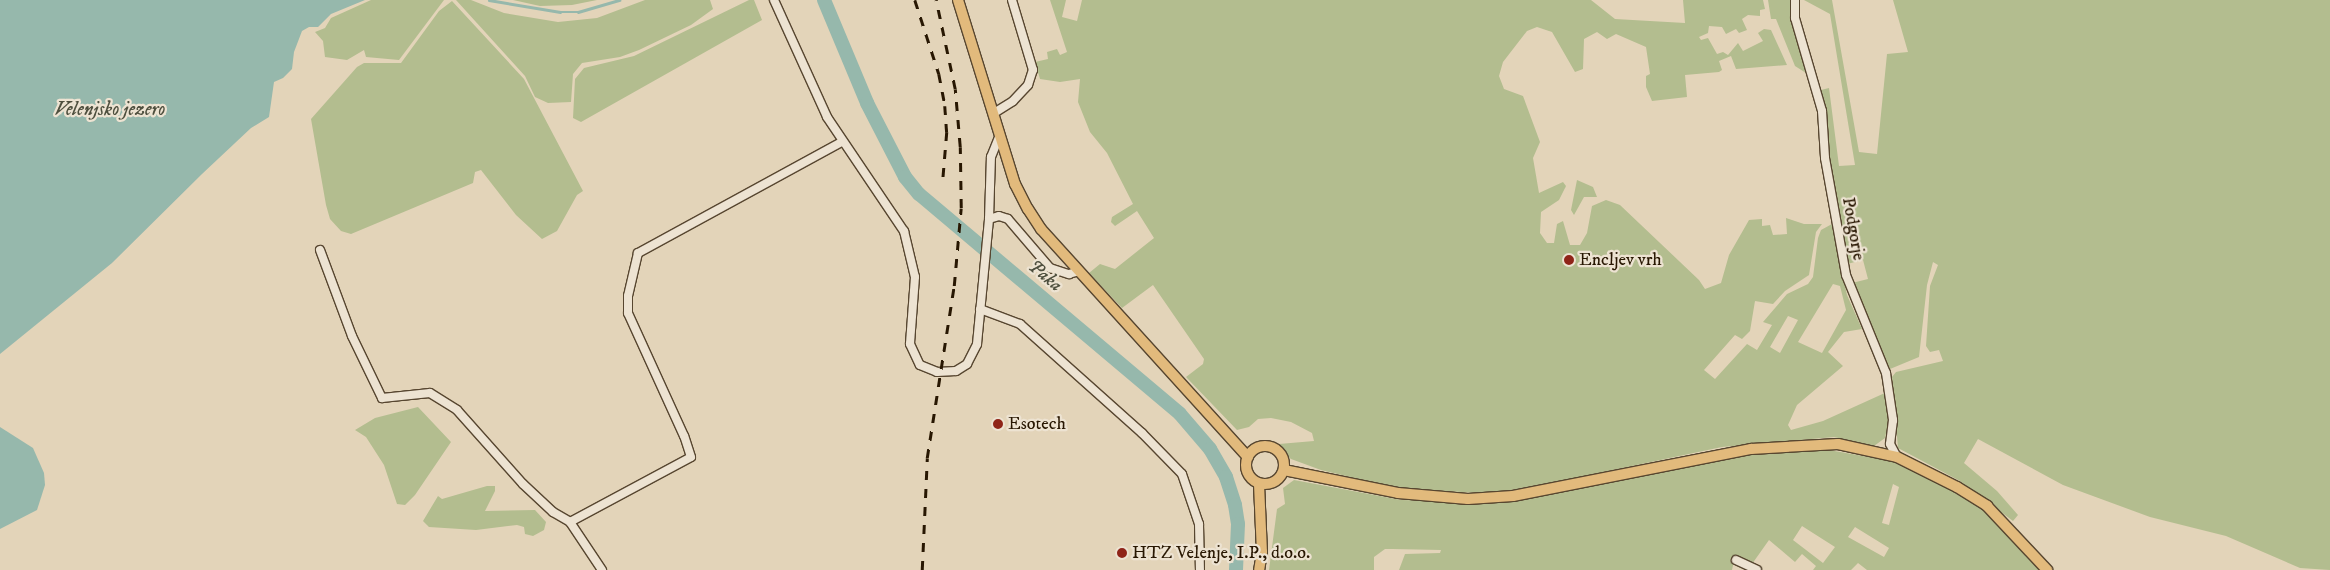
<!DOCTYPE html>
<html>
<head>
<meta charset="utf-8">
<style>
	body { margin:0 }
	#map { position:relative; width:2330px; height:570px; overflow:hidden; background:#e3d4b9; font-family:"IM FELL DW Pica",serif }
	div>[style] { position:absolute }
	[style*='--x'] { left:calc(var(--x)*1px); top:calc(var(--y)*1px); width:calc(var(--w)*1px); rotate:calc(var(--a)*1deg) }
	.green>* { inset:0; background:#b3bd8f }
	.water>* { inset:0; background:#96b8ac }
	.stream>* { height:2.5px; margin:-1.25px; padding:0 1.25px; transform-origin:1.25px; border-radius:1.25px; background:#96b8ac }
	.river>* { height:14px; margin:-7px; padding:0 7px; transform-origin:7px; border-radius:7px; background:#96b8ac }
	.roads { filter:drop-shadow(1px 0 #574630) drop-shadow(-1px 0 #574630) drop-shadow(0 1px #574630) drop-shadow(0 -1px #574630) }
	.minor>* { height:8px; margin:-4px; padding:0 4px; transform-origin:4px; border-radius:4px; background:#ede3d2 }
	.major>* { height:10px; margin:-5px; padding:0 5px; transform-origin:5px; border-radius:5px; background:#e2ba7c }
	.major>.ring { margin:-5px; padding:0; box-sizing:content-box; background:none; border:10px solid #e2ba7c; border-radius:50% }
	.rail>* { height:2.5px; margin-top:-1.25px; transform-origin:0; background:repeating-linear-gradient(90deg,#281702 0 9px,transparent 0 18px) }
	.dots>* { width:14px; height:14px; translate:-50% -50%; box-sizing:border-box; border:2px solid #ede3d2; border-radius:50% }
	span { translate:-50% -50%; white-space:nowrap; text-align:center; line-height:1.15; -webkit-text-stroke:4.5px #ede3d2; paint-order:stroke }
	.street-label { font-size:18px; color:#281702 }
	.poi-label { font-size:18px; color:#281702 }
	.left { translate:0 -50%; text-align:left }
	.water-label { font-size:19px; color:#4e4f3e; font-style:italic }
</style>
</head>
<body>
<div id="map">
	<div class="green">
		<div style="clip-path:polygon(371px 0,444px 0,399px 60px,366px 57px,364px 50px,347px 60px,325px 57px,323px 41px,315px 32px,325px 28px,331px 18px)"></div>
		<div style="clip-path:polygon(456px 0,471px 0,504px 13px,558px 22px,597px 18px,645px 0,710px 0,713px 9px,691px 25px,639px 50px,620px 57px,582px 63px,573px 74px,571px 102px,548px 103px,535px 97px,525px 76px)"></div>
		<div style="clip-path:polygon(513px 0,597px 0,572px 5px,540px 6px)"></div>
		<div style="clip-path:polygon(749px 0,754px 0,762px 20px,581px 122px,573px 118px,575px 79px,584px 68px,634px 56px)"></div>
		<div style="clip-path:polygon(evenodd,1050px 0,1066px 0,1062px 17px,1077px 21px,1082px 0,1591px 0,1615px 19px,1685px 23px,1683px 0,1763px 0,1765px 9px,1760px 10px,1760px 16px,1748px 15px,1742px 19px,1747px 30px,1739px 33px,1736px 29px,1726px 34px,1722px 27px,1709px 26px,1708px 33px,1699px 37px,1701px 40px,1708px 38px,1717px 54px,1723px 52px,1728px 55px,1738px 43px,1743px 51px,1763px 41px,1758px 33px,1764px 29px,1771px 30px,1787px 65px,1736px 69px,1731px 56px,1719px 61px,1722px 70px,1719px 72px,1685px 75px,1687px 97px,1652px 101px,1646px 87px,1646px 76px,1650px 74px,1646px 47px,1616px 34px,1607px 39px,1597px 32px,1584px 39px,1583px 69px,1575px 72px,1552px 32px,1537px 27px,1527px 31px,1503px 62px,1499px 76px,1504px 89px,1523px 96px,1540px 142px,1533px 158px,1539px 193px,1563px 182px,1566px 186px,1559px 200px,1541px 212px,1540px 233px,1547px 243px,1554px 243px,1557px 224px,1563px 221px,1570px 245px,1580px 245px,1587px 233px,1592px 206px,1606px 200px,1620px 205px,1699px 280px,1705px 289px,1721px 283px,1729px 255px,1749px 220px,1762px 219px,1762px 226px,1770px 225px,1773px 235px,1787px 234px,1786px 218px,1804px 224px,1822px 224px,1816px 232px,1809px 275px,1785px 291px,1773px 304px,1755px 301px,1750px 331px,1742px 339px,1735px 335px,1704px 370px,1715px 379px,1747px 344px,1757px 350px,1772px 325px,1763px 322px,1787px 294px,1808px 284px,1813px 277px,1818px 238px,1821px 230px,1832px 224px,1847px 295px,1862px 329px,1844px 332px,1828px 352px,1843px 366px,1797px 405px,1788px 425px,1791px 430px,1823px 421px,1887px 392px,1889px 419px,1885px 438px,1874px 446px,1834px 437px,1722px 447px,1575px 478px,1506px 491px,1478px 493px,1396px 488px,1321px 470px,1291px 459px,1280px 450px,1279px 444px,1314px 441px,1312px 433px,1291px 422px,1271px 418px,1258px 419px,1249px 427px,1237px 430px,1186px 377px,1203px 364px,1204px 359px,1153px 285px,1122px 308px,1089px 273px,1100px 264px,1115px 269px,1154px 238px,1137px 211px,1115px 226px,1111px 222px,1112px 217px,1133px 204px,1107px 153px,1090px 132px,1078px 102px,1080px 79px,1060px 82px,1040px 79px,1035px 62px,1048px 59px,1047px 52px,1057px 49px,1060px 55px,1067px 52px,1050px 0,1833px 284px,1840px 286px,1846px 310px,1822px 353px,1798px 342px,1833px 284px,1050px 0,1788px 316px,1798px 320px,1780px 353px,1770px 347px,1788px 316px)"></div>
		<div style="clip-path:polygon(1768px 0,1790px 0,1796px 32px,1810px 72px,1806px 73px,1795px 66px,1776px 19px,1771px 19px)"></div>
		<div style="clip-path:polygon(1804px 0,1832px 0,1859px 152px,1877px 154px,1887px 54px,1908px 52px,1893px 0,2330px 0,2330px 570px,2300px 568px,2226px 536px,2150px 517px,2063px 485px,1978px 439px,1964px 463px,1997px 491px,2018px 515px,2013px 521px,1960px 481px,1898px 448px,1892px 377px,1896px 372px,1943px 361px,1939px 350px,1930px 352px,1926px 346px,1930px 286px,1938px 265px,1933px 262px,1927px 285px,1919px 357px,1890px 369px,1852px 283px,1868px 279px,1863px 260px,1847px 264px,1828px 160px,1827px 124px,1821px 90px,1829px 88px,1839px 166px,1855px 165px,1830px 14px)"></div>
		<div style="clip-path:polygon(452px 1px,524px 79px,583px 191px,577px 195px,557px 231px,542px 239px,516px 215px,481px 170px,475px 172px,473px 183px,351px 234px,341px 231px,330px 219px,326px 205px,311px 119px,357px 67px,364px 63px,401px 63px,439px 11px)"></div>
		<div style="clip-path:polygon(1577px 180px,1593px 187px,1597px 197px,1584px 197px,1574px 215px,1571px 210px)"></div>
		<div style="clip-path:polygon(418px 407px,451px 442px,415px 495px,405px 505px,397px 504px,384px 465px,366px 437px,355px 430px,375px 418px)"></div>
		<div style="clip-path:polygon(evenodd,1829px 450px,1891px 461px,1950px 487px,1987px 512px,2042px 570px,1867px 570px,1858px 563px,1851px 570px,1813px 570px,1816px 566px,1802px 554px,1795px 562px,1769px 540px,1752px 564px,1735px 556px,1732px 570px,1399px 570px,1405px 554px,1440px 553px,1441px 550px,1392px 549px,1385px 549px,1374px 557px,1374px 570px,1269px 570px,1277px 509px,1285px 504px,1283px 488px,1294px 480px,1401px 500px,1485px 502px,1521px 500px,1750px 454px,1829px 450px,1893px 484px,1899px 487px,1889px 525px,1882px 523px,1893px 484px,1829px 450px,1802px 526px,1835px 547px,1823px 563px,1793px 540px,1802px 526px,1829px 450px,1855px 527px,1889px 548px,1884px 557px,1848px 537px,1855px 527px)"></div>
		<div style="clip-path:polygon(487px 486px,495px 486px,495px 491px,485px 511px,535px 510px,546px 522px,544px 530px,533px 536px,525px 534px,524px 527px,517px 525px,476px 530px,429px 527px,423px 521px,438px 496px,442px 499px)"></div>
	</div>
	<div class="water">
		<div style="clip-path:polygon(0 0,365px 0,331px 14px,318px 27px,309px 27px,302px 31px,294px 52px,292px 69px,283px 78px,274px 82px,269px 117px,251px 128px,202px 174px,112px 263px,0 354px)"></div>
		<div style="clip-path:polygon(0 427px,33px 448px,44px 473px,45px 485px,37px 510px,0 529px)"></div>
	</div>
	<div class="stream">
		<div style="--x:489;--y:0;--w:72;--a:9.6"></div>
		<div style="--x:560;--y:12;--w:18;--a:0"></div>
		<div style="--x:578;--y:12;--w:43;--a:-16.3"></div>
	</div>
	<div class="river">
		<div style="--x:824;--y:0;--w:112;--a:67.3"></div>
		<div style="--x:867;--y:103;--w:83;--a:62.8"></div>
		<div style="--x:905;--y:177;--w:22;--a:51"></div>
		<div style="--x:919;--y:194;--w:341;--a:40.1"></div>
		<div style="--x:1180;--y:414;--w:46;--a:49.4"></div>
		<div style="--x:1210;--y:449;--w:32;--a:60"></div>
		<div style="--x:1226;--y:477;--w:29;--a:72"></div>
		<div style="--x:1235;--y:505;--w:19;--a:81"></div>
		<div style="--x:1238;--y:524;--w:46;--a:92.5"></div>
	</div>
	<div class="roads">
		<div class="minor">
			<div style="--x:774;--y:0;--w:128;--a:65.6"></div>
			<div style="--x:827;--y:117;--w:138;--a:56"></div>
			<div style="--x:904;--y:231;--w:47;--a:76.6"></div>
			<div style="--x:915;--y:277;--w:67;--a:94.3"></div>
			<div style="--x:910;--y:344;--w:23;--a:65"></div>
			<div style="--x:920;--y:365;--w:18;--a:22"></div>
			<div style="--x:937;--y:372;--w:19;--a:-3"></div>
			<div style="--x:956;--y:371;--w:13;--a:-32"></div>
			<div style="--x:967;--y:364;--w:22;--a:-63"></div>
			<div style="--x:977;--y:344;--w:126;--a:-84.5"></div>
			<div style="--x:989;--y:219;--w:62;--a:-88.2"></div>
			<div style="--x:991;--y:157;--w:24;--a:-68"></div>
			<div style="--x:1795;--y:0;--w:18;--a:90"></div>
			<div style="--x:1795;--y:18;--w:97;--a:73.8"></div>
			<div style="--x:1822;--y:111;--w:47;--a:86.3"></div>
			<div style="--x:1825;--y:158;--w:119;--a:79.8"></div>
			<div style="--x:1846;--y:275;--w:106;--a:67.8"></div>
			<div style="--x:1886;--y:373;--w:48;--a:81.5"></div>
			<div style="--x:1893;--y:420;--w:24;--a:97"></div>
			<div style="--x:1890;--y:444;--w:15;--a:62"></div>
			<div style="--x:994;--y:113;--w:22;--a:-32"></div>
			<div style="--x:1013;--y:101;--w:22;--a:-47"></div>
			<div style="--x:1028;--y:85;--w:16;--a:-72"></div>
			<div style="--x:1033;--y:70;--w:73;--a:-106.7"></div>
			<div style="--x:989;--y:219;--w:10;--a:-17"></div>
			<div style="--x:999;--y:216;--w:9;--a:18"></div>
			<div style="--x:1008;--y:219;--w:65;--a:49.4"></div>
			<div style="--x:1050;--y:268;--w:20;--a:18"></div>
			<div style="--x:1069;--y:274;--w:10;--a:-17"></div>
			<div style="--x:320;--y:250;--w:92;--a:69.6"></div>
			<div style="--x:352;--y:336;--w:69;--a:64.2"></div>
			<div style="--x:382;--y:398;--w:48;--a:-5.9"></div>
			<div style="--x:430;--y:393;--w:32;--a:32"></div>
			<div style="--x:457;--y:410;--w:99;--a:48.3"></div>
			<div style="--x:523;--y:484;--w:41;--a:43"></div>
			<div style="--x:553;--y:512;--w:20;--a:30"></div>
			<div style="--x:980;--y:309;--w:43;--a:20.6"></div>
			<div style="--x:1020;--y:324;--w:164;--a:41.8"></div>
			<div style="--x:1142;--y:433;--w:57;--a:45.7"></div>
			<div style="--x:1182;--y:474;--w:53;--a:71.2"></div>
			<div style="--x:1199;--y:524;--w:46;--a:88.8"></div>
			<div style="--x:1736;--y:560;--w:23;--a:25"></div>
			<div style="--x:602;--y:570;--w:58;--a:-123.7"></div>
			<div style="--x:570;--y:522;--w:137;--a:-28.2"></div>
			<div style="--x:691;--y:457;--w:22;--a:-108"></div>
			<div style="--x:684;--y:436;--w:135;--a:-114.5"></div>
			<div style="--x:628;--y:313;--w:17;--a:-90"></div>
			<div style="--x:628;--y:296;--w:44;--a:-76.9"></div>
			<div style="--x:638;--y:253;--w:232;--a:-28.6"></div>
		</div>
		<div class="major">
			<div style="--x:958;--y:0;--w:193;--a:72.8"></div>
			<div style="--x:1015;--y:184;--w:28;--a:63"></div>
			<div style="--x:1028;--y:209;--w:24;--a:57"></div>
			<div style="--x:1041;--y:229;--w:308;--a:47.8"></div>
			<div class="ring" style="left:1246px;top:446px;width:28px;height:28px"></div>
			<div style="--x:1284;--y:470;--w:116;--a:11.4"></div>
			<div style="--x:1398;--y:493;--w:70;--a:4.9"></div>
			<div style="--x:1468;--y:499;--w:45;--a:-3.8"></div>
			<div style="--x:1513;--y:496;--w:243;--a:-11.2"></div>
			<div style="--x:1751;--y:449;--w:87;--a:-3.3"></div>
			<div style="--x:1838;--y:444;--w:60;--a:12.4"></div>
			<div style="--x:1897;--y:457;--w:67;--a:26.6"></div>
			<div style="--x:1957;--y:487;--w:36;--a:32"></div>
			<div style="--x:1987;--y:506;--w:88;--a:46.8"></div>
			<div style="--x:1259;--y:484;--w:68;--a:87.5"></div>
			<div style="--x:1262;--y:552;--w:18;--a:99"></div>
		</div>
	</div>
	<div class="rail">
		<div style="--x:915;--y:0;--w:78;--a:72"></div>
		<div style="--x:939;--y:74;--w:33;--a:79"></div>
		<div style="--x:945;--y:106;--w:26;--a:86"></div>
		<div style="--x:947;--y:132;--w:48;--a:94.8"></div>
		<div style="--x:922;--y:570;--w:112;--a:-87.4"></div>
		<div style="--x:927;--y:458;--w:174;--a:-81.1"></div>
		<div style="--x:954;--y:286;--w:78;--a:-84.9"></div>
		<div style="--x:961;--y:208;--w:61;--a:-90.9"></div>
		<div style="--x:960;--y:147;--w:58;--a:-94.9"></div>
		<div style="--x:955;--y:89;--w:91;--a:-102.1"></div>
	</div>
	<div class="dots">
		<div style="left:1569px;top:260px;background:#8f2418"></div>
		<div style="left:998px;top:424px;background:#8f2418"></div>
		<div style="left:1122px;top:553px;background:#8f2418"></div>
	</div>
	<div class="street-label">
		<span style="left:1853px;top:229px;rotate:80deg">Podgorje</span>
	</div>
	<div class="poi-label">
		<span class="left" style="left:1579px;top:260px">Encljev vrh</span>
		<span class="left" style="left:1008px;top:424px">Esotech</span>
		<span class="left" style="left:1132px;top:553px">HTZ Velenje, I.P., d.o.o.</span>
	</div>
	<div class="water-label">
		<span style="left:110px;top:110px">Velenjsko jezero</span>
		<span style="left:1045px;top:276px;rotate:40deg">Paka</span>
	</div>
</div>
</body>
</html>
